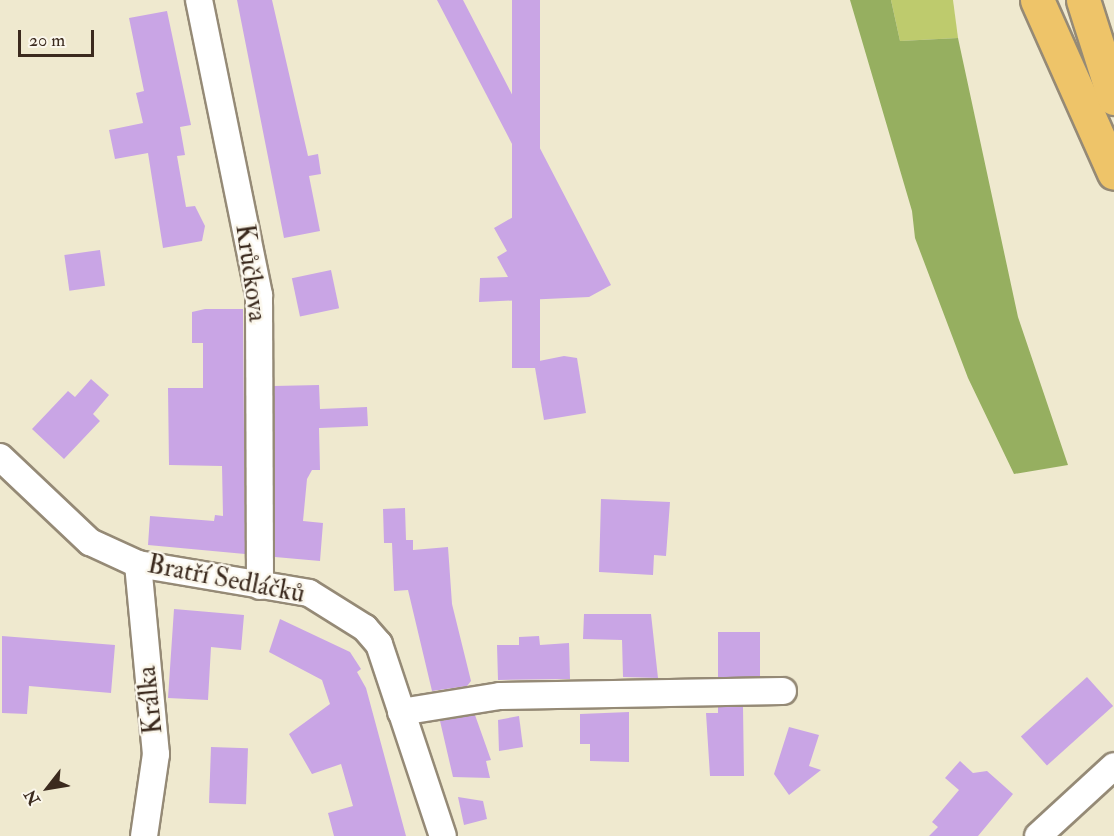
<!DOCTYPE html>
<html>
<head>
<meta charset="utf-8">
<style>
	body { margin:0 }
	#map { position:relative; width:1114px; height:836px; overflow:hidden; background:#efe9cf; font-family:"IM FELL Double Pica",serif }
	div>[style] { position:absolute }
	[style*='--x'] { left:calc(var(--x)*1px); top:calc(var(--y)*1px); width:calc(var(--w)*1px); rotate:calc(var(--a)*1deg) }
	.green>* { inset:0; background:#becb6d }
	.forest>* { inset:0; background:#96af60 }
	.building>* { inset:0; background:#c9a5e5; transform-origin:0 0 }
	.roads { filter:drop-shadow(2px 0 #958a76) drop-shadow(-2px 0 #958a76) drop-shadow(0 2px #958a76) drop-shadow(0 -2px #958a76) }
	.street>* { height:26px; margin:-13px; padding:0 13px; transform-origin:13px; border-radius:13px; background:#fff }
	.highway>* { height:33px; margin:-16.5px; padding:0 16.5px; transform-origin:16.5px; border-radius:16.5px; background:#eec469 }
	span { translate:-50% -50%; white-space:nowrap; text-align:center; line-height:1.15; -webkit-text-stroke:5px #fbf7ec; paint-order:stroke }
	.street-label { font-size:26px; color:#3b2a1e }
	.north { position:absolute; left:18px; top:758px; width:60px; height:60px; -webkit-text-stroke:4px #fbf7ec; paint-order:stroke; rotate:239deg; font-size:16px; font-weight:700; line-height:24px; text-align:center; color:#3b2a1e }
	.north::after { content:''; display:block; margin:auto; width:21px; height:27px; background:#3b2a1e; clip-path:polygon(50% 0,100% 100%,50% 72%,0 100%) }
	.scale { position:absolute; left:18px; top:30px; width:76px; height:27px; box-sizing:border-box; border:3px solid #3b2a1e; border-top:0; padding-left:8px; font-size:18px; line-height:21px; white-space:nowrap; color:#3b2a1e; -webkit-text-stroke:4px #fbf7ec; paint-order:stroke }
</style>
</head>
<body>
<div id="map">
	<div class="green">
		<div style="clip-path:polygon(891px 0,953px 0,958px 38px,900px 41px)"></div>
	</div>
	<div class="forest">
		<div style="clip-path:polygon(850px 0,891px 0,900px 41px,958px 38px,1018px 317px,1068px 465px,1014px 474px,968px 378px,915px 238px,912px 211px)"></div>
	</div>
	<div class="building">
		<div style="clip-path:polygon(237px 0,272px 0,308px 156px,318px 154px,321px 174px,309px 176px,320px 231px,284px 238px)"></div>
		<div style="clip-path:polygon(437px 0,463px 0,611px 285px,589px 297px,479px 302px,480px 278px,508px 277px,497px 257px,507px 251px,494px 228px,522px 212px,514px 200px,535px 188px)"></div>
		<div style="left:512px;top:0;width:28px;height:368px"></div>
		<div style="clip-path:polygon(167px 11px,191px 125px,180px 127px,185px 155px,177px 156px,186px 207px,195px 206px,205px 226px,202px 241px,163px 248px,148px 153px,115px 159px,109px 130px,143px 123px,136px 93px,144px 91px,129px 18px)"></div>
		<div style="left:100px;top:250px;width:36px;height:36px;rotate:82deg"></div>
		<div style="left:331px;top:270px;width:39px;height:40px;rotate:78deg"></div>
		<div style="clip-path:polygon(205px 309px,243px 309px,245px 554px,148px 545px,150px 516px,214px 521px,215px 515px,223px 516px,222px 466px,169px 465px,168px 388px,203px 388px,203px 343px,192px 343px,192px 312px)"></div>
		<div style="clip-path:polygon(564px 356px,577px 358px,586px 413px,544px 420px,534px 362px)"></div>
		<div style="clip-path:polygon(91px 379px,109px 395px,93px 414px,100px 421px,64px 459px,32px 429px,68px 391px,75px 397px)"></div>
		<div style="clip-path:polygon(319px 385px,320px 409px,367px 407px,368px 426px,319px 428px,320px 470px,312px 470px,307px 479px,303px 521px,323px 523px,320px 561px,275px 557px,274px 386px)"></div>
		<div style="clip-path:polygon(601px 499px,670px 502px,666px 556px,654px 555px,653px 575px,599px 572px)"></div>
		<div style="clip-path:polygon(405px 508px,406px 540px,413px 540px,413px 550px,448px 547px,452px 604px,471px 681px,467px 686px,432px 691px,408px 590px,394px 591px,392px 543px,384px 543px,383px 509px)"></div>
		<div style="clip-path:polygon(174px 609px,244px 615px,241px 650px,211px 647px,208px 700px,168px 698px)"></div>
		<div style="clip-path:polygon(584px 614px,651px 614px,658px 678px,623px 677px,622px 640px,583px 639px)"></div>
		<div style="clip-path:polygon(280px 619px,350px 652px,361px 669px,357px 672px,366px 688px,406px 836px,334px 836px,328px 813px,353px 806px,341px 764px,312px 774px,289px 734px,330px 704px,322px 680px,269px 652px)"></div>
		<div style="left:718px;top:632px;width:42px;height:45px"></div>
		<div style="clip-path:polygon(2px 636px,115px 645px,111px 693px,29px 686px,27px 714px,2px 713px)"></div>
		<div style="clip-path:polygon(539px 636px,540px 645px,569px 643px,570px 679px,498px 680px,497px 645px,519px 645px,519px 637px)"></div>
		<div style="left:1087px;top:677px;width:39px;height:89px;rotate:48deg"></div>
		<div style="clip-path:polygon(718px 707px,743px 707px,744px 776px,710px 776px,706px 713px,718px 713px)"></div>
		<div style="clip-path:polygon(629px 712px,629px 762px,590px 761px,590px 744px,580px 744px,580px 714px)"></div>
		<div style="clip-path:polygon(475px 715px,491px 760px,486px 761px,490px 778px,453px 777px,440px 721px)"></div>
		<div style="clip-path:polygon(519px 716px,523px 747px,499px 751px,498px 720px)"></div>
		<div style="clip-path:polygon(789px 727px,819px 735px,809px 766px,821px 770px,789px 795px,774px 774px)"></div>
		<div style="left:211px;top:747px;width:37px;height:56px;rotate:2deg"></div>
		<div style="clip-path:polygon(960px 761px,973px 773px,987px 771px,1013px 794px,978px 836px,929px 836px,938px 827px,932px 822px,959px 790px,945px 778px)"></div>
		<div style="clip-path:polygon(458px 797px,483px 801px,487px 819px,464px 825px)"></div>
	</div>
	<div class="roads">
		<div class="street">
			<div style="--x:199;--y:0;--w:301;--a:78.5"></div>
			<div style="--x:259;--y:295;--w:291;--a:89.8"></div>
			<div style="--x:0;--y:457;--w:124;--a:43.4"></div>
			<div style="--x:90;--y:542;--w:53;--a:24.6"></div>
			<div style="--x:138;--y:564;--w:173;--a:9.6"></div>
			<div style="--x:309;--y:593;--w:66;--a:32"></div>
			<div style="--x:365;--y:628;--w:21;--a:49"></div>
			<div style="--x:379;--y:644;--w:202;--a:71.6"></div>
			<div style="--x:138;--y:564;--w:191;--a:84.6"></div>
			<div style="--x:156;--y:754;--w:83;--a:98.3"></div>
			<div style="--x:401;--y:712;--w:100;--a:-9.2"></div>
			<div style="--x:500;--y:696;--w:283;--a:-1"></div>
			<div style="--x:1038;--y:836;--w:103;--a:-42.6"></div>
		</div>
		<div class="highway">
			<div style="--x:1037;--y:0;--w:189;--a:66"></div>
			<div style="--x:1083;--y:0;--w:103;--a:72.4"></div>
		</div>
	</div>
	<div class="street-label">
		<span style="left:250px;top:273px;rotate:82deg">Krůčkova</span>
		<span style="left:226px;top:580px;rotate:11deg">Bratří Sedláčků</span>
		<span style="left:151px;top:700px;rotate:-96deg">Králka</span>
	</div>
	<div class="north">N</div>
	<div class="scale">20 m</div>
</div>
</body>
</html>
